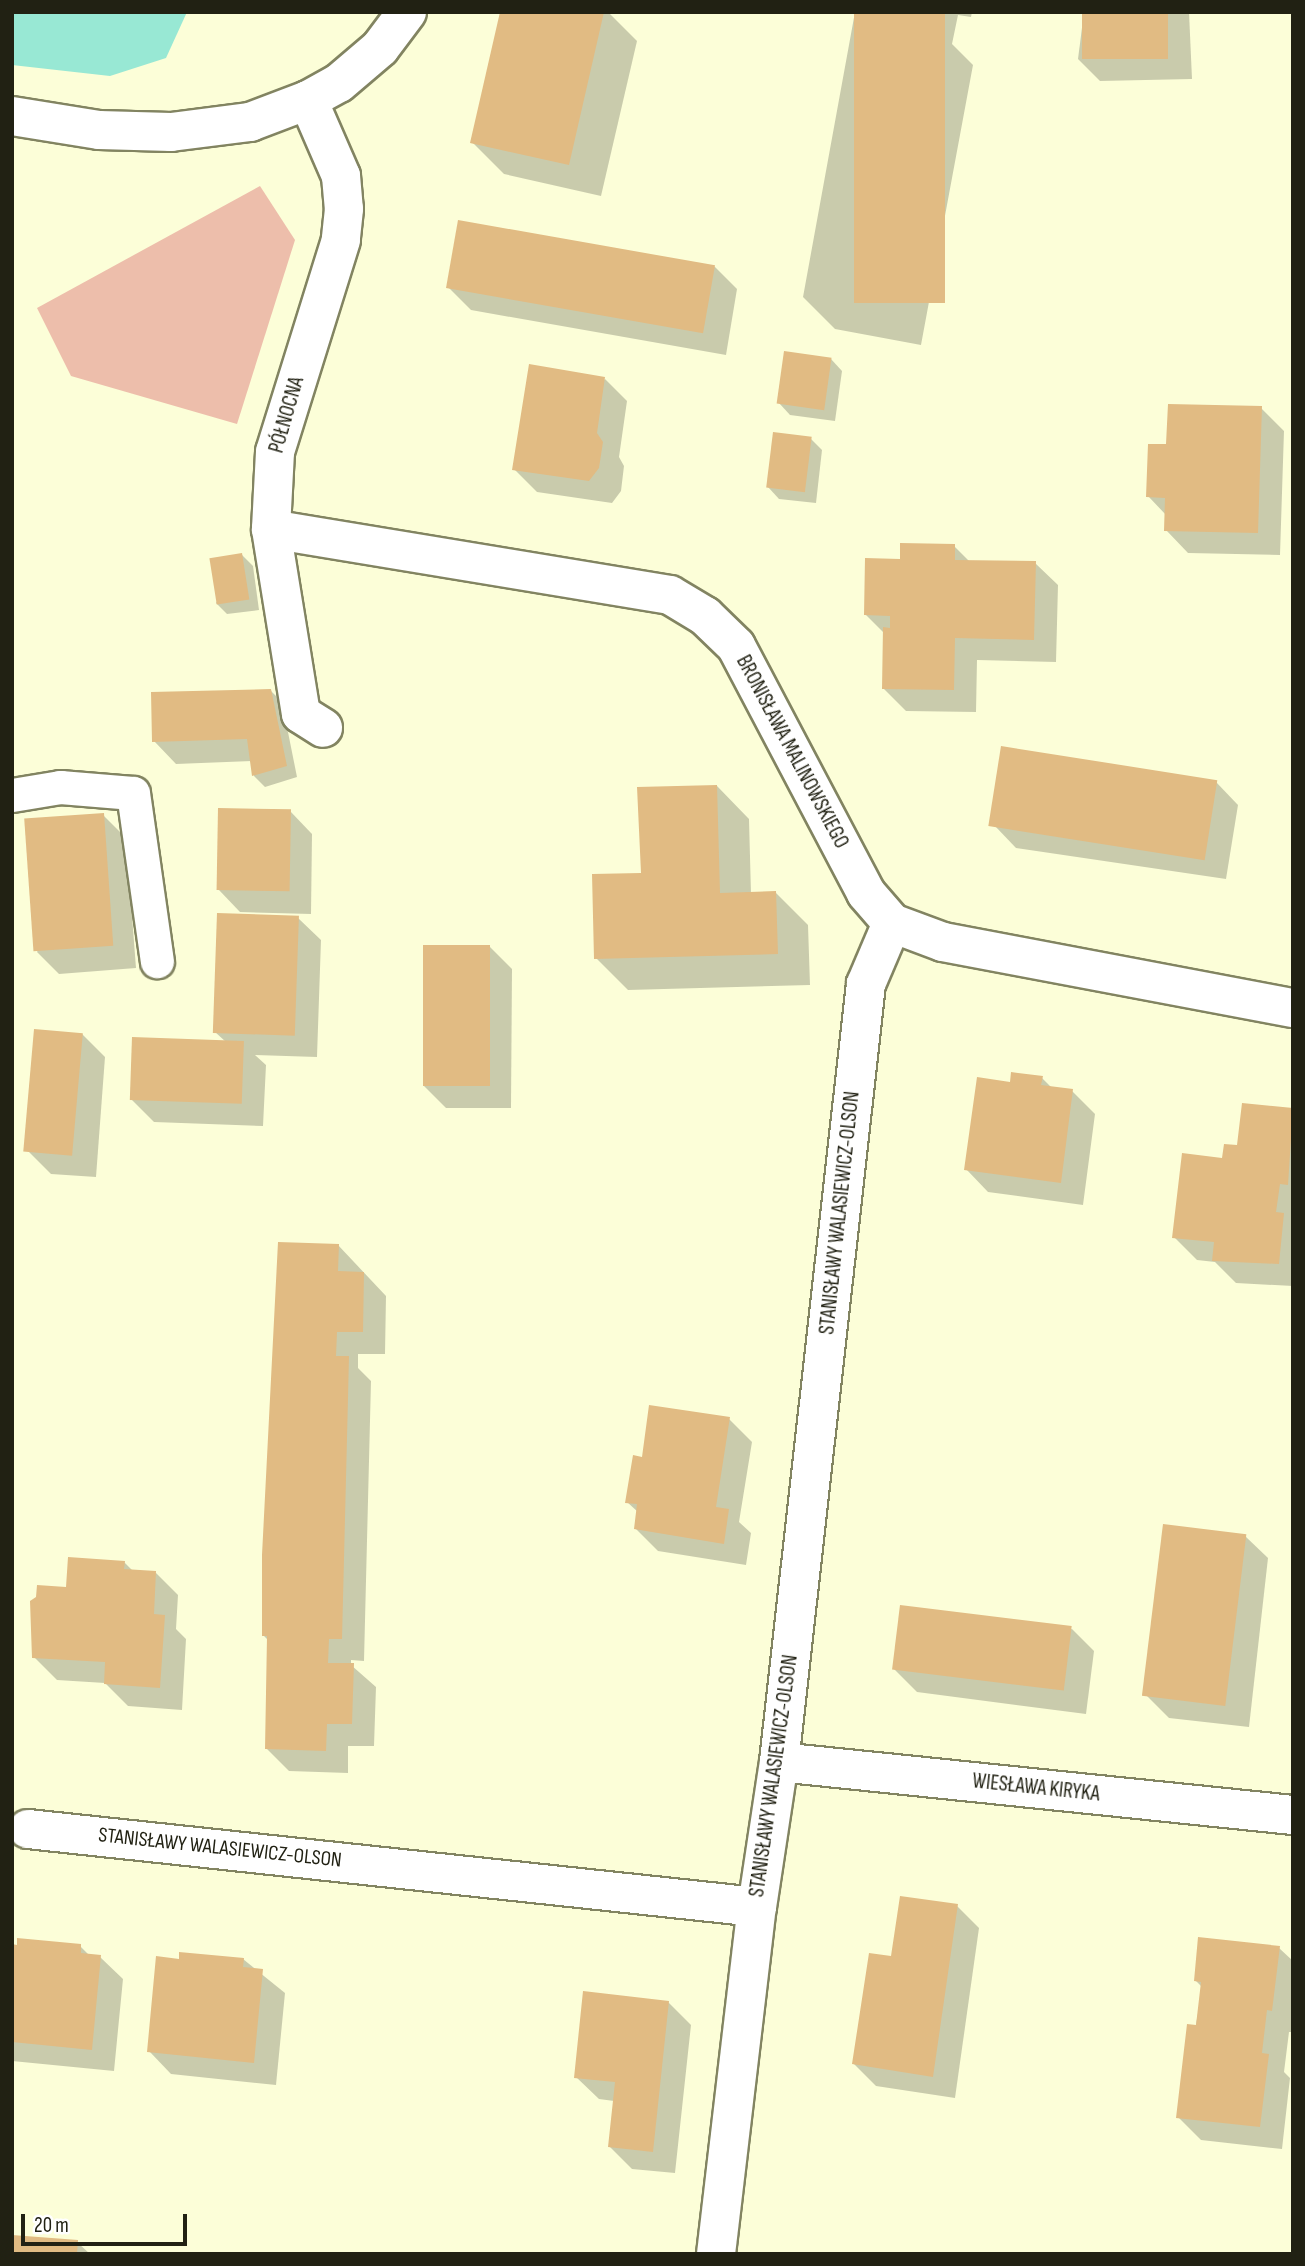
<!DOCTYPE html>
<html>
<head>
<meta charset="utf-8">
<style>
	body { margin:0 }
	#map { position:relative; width:1305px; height:2266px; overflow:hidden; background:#fcfed8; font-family:"Sofia Sans Condensed",sans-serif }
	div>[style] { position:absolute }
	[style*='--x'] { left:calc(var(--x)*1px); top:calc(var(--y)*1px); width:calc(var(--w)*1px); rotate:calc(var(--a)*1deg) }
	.green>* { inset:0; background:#edbeab }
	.water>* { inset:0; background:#98e8d4 }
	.shadow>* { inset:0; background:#0003 }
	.building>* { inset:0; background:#e1bb83; transform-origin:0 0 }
	.roads { filter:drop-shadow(2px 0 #828461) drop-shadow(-2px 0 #828461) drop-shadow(0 2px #828461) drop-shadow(0 -2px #828461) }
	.service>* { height:33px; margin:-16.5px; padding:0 16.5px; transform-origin:16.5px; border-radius:16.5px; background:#fff }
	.minor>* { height:38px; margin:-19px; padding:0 19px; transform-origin:19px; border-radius:19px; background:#fff }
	span { translate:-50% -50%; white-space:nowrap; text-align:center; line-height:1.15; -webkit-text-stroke:5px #fff; paint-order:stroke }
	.street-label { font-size:21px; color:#212113 }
	.frame { position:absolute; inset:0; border:14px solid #212113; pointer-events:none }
	.scale { position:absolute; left:21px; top:2214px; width:166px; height:32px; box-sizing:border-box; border:4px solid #212113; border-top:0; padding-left:9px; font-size:21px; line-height:24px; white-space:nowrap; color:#212113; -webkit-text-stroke:5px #fff; paint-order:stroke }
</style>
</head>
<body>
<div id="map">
	<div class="green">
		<div style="clip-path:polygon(260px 186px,295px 240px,237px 424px,71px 376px,37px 308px)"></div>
	</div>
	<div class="water">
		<div style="clip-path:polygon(12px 12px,187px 12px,166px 58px,110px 76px,12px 65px)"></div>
	</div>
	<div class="shadow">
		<div style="clip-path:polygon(502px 12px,608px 12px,637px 41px,601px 196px,504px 174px,472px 142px)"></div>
		<div style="clip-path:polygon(855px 12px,972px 12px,971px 17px,958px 15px,952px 44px,973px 65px,921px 345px,835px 329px,803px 297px)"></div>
		<div style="clip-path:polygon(1084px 12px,1189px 12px,1192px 79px,1100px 81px,1078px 59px)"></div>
		<div style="clip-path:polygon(715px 267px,737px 289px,726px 355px,471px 310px,448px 287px)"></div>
		<div style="clip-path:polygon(831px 359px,842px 371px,835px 421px,790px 415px,779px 403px)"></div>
		<div style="clip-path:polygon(605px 379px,627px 401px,619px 457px,624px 466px,621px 491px,612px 503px,537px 492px,514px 469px)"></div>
		<div style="clip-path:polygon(1261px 408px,1284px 431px,1280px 555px,1188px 553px,1166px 530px,1166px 515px,1148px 496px,1168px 446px)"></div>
		<div style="clip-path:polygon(811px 439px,822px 450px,816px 503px,779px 499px,768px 487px)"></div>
		<div style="clip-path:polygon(954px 546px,970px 562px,1035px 563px,1058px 585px,1056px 662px,977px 660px,976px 712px,906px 711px,884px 689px,884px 633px,866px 615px,901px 561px)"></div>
		<div style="clip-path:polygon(242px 555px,253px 566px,259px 610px,227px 614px,216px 603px)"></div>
		<div style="clip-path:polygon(271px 691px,282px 702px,297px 777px,265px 787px,254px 776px,252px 761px,176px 764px,154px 741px)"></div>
		<div style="clip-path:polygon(1216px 782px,1238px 805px,1226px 879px,1016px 848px,994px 825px)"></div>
		<div style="clip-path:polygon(717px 786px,749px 819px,751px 894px,776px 893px,808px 925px,810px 985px,628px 990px,596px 958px,642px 875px)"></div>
		<div style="clip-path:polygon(290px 811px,312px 834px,311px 914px,240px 912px,218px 889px)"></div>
		<div style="clip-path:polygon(103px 815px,126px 838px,136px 968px,59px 974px,37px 952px)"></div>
		<div style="clip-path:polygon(298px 918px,321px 940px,317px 1057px,255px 1055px,266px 1065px,263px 1126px,154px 1122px,132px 1100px,226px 1042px,215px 1032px)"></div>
		<div style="clip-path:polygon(490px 947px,512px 969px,511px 1108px,446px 1108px,423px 1085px)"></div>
		<div style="clip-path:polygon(82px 1034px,105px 1057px,96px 1177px,51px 1174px,28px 1151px)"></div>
		<div style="clip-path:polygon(1042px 1078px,1052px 1088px,1072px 1091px,1095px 1114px,1083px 1205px,988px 1192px,966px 1169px,1012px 1084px)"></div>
		<div style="clip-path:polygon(1293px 1109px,1293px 1286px,1236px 1283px,1215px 1262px,1197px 1260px,1174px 1237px,1223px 1159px)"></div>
		<div style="clip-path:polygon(338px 1245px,386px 1296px,385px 1354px,358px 1354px,358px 1368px,371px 1381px,364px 1661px,351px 1660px,351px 1665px,376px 1687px,374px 1746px,348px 1746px,348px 1773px,289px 1771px,266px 1748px,269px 1641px,264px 1636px)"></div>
		<div style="clip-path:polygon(729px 1419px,752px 1442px,739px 1522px,751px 1533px,746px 1565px,658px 1551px,636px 1529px,638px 1512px,627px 1502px,644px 1459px)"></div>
		<div style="clip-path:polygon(1245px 1536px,1268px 1558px,1249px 1727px,1169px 1718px,1146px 1695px)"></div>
		<div style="clip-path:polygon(124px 1562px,133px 1571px,156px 1573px,178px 1595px,176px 1629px,186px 1639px,182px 1710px,128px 1706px,105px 1683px,57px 1680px,34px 1657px,32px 1602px)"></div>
		<div style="clip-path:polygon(1072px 1629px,1094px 1651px,1086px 1714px,917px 1692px,894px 1669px)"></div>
		<div style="clip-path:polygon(957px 1906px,979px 1928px,955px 2098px,876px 2086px,854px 2064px,893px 1958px)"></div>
		<div style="clip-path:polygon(12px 1946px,80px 1946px,90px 1956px,100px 1957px,123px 1979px,114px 2071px,12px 2061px)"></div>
		<div style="clip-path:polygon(1279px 1948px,1293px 1961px,1293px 2032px,1289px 2032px,1284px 2072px,1290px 2078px,1282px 2149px,1201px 2140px,1178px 2117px,1203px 1988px,1195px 1980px)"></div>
		<div style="clip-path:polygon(243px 1959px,285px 1993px,276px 2085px,171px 2074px,149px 2051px,180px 1961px)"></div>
		<div style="clip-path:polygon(668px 2002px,691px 2025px,675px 2173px,632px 2169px,610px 2147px,614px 2101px,599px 2099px,576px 2077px)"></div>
		<div style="clip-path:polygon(77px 2242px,90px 2254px,12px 2254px)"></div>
	</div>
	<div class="building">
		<div style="clip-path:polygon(500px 12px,604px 12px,569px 165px,470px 143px)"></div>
		<div style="left:854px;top:12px;width:91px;height:291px"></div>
		<div style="left:1082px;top:12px;width:86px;height:47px"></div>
		<div style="left:458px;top:220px;width:261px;height:69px;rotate:10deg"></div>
		<div style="left:784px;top:351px;width:48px;height:53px;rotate:8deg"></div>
		<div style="clip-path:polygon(529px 364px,605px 377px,597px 433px,603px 442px,599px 468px,589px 481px,512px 470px)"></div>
		<div style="clip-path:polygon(1168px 404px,1262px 406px,1258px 533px,1164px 531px,1165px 498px,1146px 497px,1148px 444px,1166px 444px)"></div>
		<div style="left:773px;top:432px;width:39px;height:56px;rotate:7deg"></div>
		<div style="clip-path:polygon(900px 543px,955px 544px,955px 560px,1036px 561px,1034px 640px,955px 638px,954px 690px,882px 689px,883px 627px,890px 628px,890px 616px,864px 615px,865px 558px,900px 559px)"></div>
		<div style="left:242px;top:553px;width:47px;height:33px;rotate:81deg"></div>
		<div style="clip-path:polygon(271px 689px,287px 766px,252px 776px,247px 739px,152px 742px,151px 692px)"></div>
		<div style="left:1001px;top:746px;width:219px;height:81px;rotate:9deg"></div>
		<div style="clip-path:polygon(717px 785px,720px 893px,776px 891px,778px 954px,594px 959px,592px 874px,641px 873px,637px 787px)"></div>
		<div style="left:218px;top:808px;width:73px;height:82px;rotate:1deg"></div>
		<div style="left:104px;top:813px;width:133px;height:80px;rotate:86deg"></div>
		<div style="left:217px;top:913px;width:82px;height:120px;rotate:2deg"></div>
		<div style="left:423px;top:945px;width:67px;height:141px"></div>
		<div style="left:34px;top:1029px;width:49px;height:123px;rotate:5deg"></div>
		<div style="left:132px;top:1037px;width:112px;height:63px;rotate:2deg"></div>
		<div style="clip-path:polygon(1011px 1072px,1043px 1076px,1041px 1085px,1073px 1089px,1061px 1183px,964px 1170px,977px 1077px,1010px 1082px)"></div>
		<div style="clip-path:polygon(1242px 1103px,1293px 1108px,1288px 1185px,1280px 1184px,1276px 1212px,1284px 1213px,1279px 1264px,1212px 1261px,1214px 1242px,1172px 1238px,1182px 1153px,1222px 1158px,1224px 1144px,1237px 1145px)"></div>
		<div style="clip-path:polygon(278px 1242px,339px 1244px,338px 1271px,364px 1272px,363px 1332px,337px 1332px,336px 1356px,349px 1356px,348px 1398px,342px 1639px,329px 1639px,328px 1663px,354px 1663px,352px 1724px,327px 1724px,326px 1751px,265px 1749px,267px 1636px,262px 1636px,262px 1555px)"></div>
		<div style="clip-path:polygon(649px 1405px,730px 1417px,716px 1507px,729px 1509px,724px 1544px,634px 1529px,637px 1504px,625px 1503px,633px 1455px,642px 1457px)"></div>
		<div style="left:1163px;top:1524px;width:84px;height:173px;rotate:7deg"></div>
		<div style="clip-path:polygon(68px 1557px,125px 1561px,124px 1569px,156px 1571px,154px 1614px,165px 1615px,160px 1688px,104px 1684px,105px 1662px,32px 1658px,30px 1601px,36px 1597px,37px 1585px,66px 1587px)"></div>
		<div style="left:900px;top:1605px;width:173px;height:65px;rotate:7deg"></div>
		<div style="clip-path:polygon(900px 1896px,958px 1904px,933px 2077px,852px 2064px,869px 1953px,891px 1956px)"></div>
		<div style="clip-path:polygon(1198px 1937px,1280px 1946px,1272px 2011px,1267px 2010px,1262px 2053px,1269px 2054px,1260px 2127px,1176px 2118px,1187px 2024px,1196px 2025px,1201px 1982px,1194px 1981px)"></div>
		<div style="clip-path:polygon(17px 1938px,81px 1944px,81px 1953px,101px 1955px,92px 2050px,12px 2042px,12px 1944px,17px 1945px)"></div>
		<div style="clip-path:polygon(179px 1952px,244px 1958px,243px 1967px,263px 1969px,254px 2063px,147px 2052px,156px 1956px,179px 1959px)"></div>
		<div style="clip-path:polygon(583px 1991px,669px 2001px,653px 2152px,608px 2147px,615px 2082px,574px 2078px)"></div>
		<div style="clip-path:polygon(12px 2235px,78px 2240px,77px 2254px,12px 2254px)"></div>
	</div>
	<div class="roads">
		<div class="service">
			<div style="--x:12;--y:795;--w:49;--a:-9.5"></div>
			<div style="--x:60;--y:787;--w:73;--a:4.7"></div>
			<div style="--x:133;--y:793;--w:170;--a:81.9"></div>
		</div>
		<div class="minor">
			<div style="--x:308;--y:100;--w:83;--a:66.5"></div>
			<div style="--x:341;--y:176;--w:33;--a:85"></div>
			<div style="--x:344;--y:209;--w:31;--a:96"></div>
			<div style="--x:341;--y:240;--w:222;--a:107.3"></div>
			<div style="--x:275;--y:452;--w:77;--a:93"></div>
			<div style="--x:271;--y:529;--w:187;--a:80.8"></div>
			<div style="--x:301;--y:714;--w:26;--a:32"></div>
			<div style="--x:12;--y:116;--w:88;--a:9.1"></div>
			<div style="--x:99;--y:130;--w:72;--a:1.6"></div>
			<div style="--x:171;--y:132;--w:80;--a:-7.2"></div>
			<div style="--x:250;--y:122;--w:62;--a:-20.8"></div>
			<div style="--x:308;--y:100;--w:35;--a:-29"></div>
			<div style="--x:339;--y:83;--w:54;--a:-40.5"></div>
			<div style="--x:380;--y:48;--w:45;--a:-53.1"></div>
			<div style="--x:271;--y:529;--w:404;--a:9.4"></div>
			<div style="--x:670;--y:595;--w:41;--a:31"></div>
			<div style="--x:705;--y:616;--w:43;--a:44.1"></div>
			<div style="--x:736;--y:646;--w:279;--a:62.2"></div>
			<div style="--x:866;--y:893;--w:40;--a:49"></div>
			<div style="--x:892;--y:923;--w:54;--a:20.4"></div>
			<div style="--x:943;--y:942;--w:356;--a:10.7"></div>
			<div style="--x:779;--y:1762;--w:517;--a:5.89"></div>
			<div style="--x:28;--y:1829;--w:733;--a:6.11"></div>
			<div style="--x:757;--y:1907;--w:147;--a:-81.4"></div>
			<div style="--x:779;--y:1762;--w:783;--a:-83.62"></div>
			<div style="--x:866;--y:984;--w:66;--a:-66.9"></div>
			<div style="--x:716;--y:2254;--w:349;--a:-83.3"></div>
		</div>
	</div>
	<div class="street-label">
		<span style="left:287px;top:415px;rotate:-74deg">PÓŁNOCNA</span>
		<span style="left:792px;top:752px;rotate:62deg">BRONISŁAWA MALINOWSKIEGO</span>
		<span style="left:840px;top:1213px;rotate:-84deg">STANISŁAWY WALASIEWICZ-OLSON</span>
		<span style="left:774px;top:1776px;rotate:-82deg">STANISŁAWY WALASIEWICZ-OLSON</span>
		<span style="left:1036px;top:1788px;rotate:6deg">WIESŁAWA KIRYKA</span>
		<span style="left:220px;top:1848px;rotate:6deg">STANISŁAWY WALASIEWICZ-OLSON</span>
	</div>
	<div class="frame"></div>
	<div class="scale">20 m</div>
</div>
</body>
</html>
